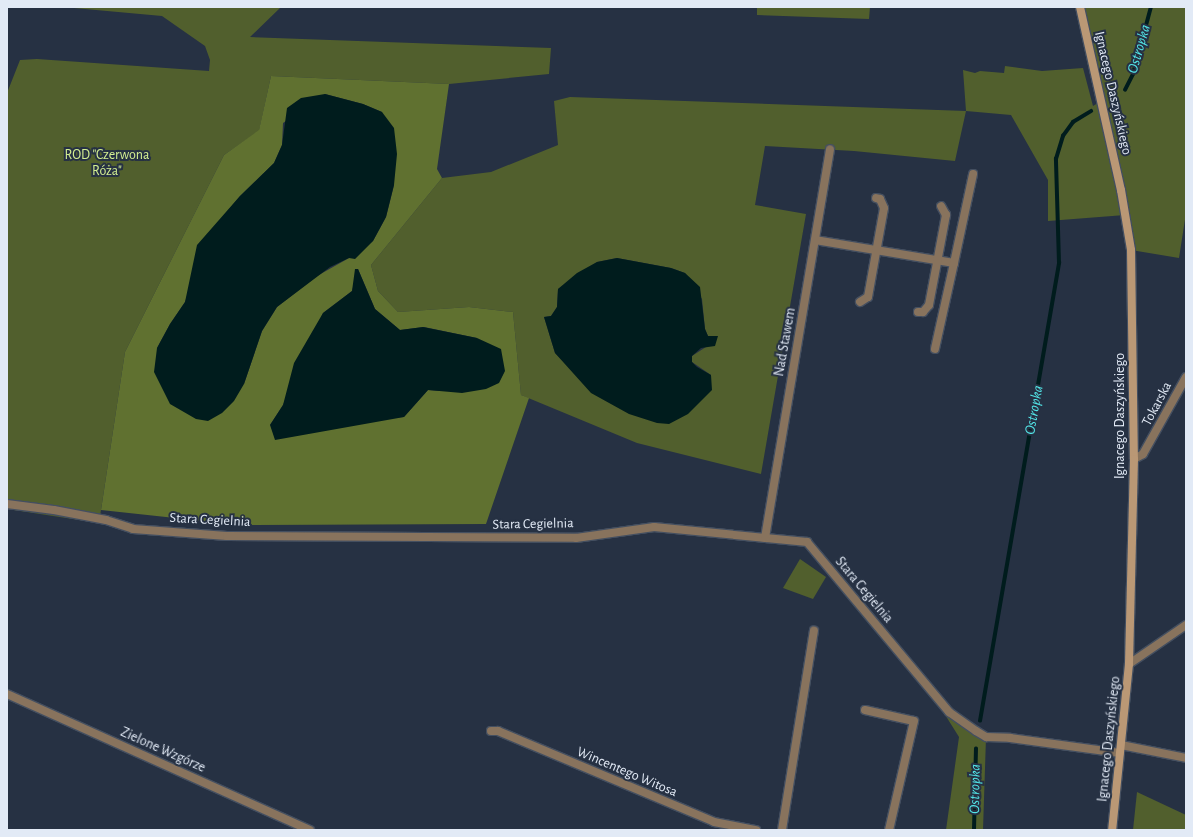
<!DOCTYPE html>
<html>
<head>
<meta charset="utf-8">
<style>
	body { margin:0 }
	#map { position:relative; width:1193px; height:837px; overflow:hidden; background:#263143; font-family:"Alegreya Sans",sans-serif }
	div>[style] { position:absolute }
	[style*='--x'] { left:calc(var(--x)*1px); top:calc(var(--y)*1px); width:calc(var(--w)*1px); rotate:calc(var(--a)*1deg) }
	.green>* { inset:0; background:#515f2d }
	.forest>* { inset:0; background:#607130 }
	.water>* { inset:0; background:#001c1d }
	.stream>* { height:3.5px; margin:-1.75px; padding:0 1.75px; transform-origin:1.75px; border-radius:1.75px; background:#001c1d }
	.roads { filter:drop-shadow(1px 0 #444f60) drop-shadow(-1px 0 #444f60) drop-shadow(0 1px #444f60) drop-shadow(0 -1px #444f60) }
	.minor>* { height:8px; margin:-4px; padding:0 4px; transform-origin:4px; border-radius:4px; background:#88735d }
	.secondary>* { height:8px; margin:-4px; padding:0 4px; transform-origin:4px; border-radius:4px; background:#ba9875 }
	span { translate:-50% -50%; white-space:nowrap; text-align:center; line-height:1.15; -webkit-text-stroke:4px #263143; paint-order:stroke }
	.street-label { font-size:14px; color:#e2eaf6 }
	.park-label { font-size:14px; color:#d4ef91 }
	.water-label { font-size:15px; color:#53e6e8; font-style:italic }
	.frame { position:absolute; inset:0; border:8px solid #e2eaf6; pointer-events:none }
</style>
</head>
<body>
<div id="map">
	<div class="green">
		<div style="clip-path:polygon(63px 7px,281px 7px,250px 37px,551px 48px,549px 74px,449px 84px,271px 76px,259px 131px,224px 155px,125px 352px,99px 523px,7px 509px,7px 93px,20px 60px,37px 59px,209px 71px,210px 60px,205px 46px,162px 16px)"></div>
		<div style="clip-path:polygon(757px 7px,870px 7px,869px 19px,757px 15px)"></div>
		<div style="clip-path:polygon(evenodd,1080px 7px,1186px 7px,1186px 213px,1179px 258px,1131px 250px,1125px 215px,1048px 221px,1048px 180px,1011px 115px,966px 111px,955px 161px,854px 151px,765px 146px,755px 205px,806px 214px,761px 474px,637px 443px,521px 395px,513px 312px,469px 307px,398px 312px,378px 291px,371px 265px,442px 178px,491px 172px,558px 145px,554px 101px,570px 97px,966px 111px,963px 70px,975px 73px,980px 71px,1004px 73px,1005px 66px,1042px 71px,1083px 68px,1093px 106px,1101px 101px,1080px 7px,617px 258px,671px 268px,685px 273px,702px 299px,705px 329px,708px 336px,709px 345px,692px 356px,692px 362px,711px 375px,563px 361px,555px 353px,544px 317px,551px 316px,557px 307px,558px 289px,597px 262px,617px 258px)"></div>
		<div style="clip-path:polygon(800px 559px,826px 577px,813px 599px,783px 588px)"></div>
		<div style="clip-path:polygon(927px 686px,949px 712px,986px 738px,983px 830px,946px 830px,959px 737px)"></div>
		<div style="clip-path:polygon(1137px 792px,1186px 815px,1186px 830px,1133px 830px)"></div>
	</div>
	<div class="forest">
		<div style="clip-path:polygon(evenodd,271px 76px,449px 84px,437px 169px,442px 178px,371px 265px,378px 291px,398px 312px,469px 307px,513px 312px,521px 395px,529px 398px,486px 524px,240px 525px,101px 510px,125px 352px,224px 155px,259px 130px,271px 76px,325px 94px,363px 104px,382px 112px,394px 185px,386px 217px,373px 241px,349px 258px,317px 276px,277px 307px,262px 331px,244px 384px,157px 348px,170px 324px,185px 302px,192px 281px,226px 213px,240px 196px,274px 163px,282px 145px,283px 123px,325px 94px,271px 76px,358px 269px,375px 309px,400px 330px,424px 327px,477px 338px,441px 391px,428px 390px,404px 417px,270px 425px,283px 405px,323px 313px,352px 291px,358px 269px)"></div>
	</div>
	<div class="water">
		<div style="clip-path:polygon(325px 94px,363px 104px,382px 112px,394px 128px,397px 154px,394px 185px,386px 217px,373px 241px,355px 259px,349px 258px,330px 267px,277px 307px,262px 331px,244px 384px,234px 401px,222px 413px,208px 421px,196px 419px,170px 404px,154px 372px,157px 348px,170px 324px,185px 302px,197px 245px,240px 196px,274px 163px,282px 145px,287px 108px,301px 98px)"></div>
		<div style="clip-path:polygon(617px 258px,671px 268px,685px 273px,700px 287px,705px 329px,708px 336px,718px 336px,715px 346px,701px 348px,692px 356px,692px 362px,697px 367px,711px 375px,712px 390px,688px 414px,669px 424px,657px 423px,629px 414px,591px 393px,555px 353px,544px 317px,551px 316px,557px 307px,558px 289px,577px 273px,597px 262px)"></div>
		<div style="clip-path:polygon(355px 269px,358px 269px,375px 309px,400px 330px,423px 327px,477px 338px,501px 349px,505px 371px,499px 383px,486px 389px,462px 393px,428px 390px,404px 417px,275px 440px,270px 425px,283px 405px,294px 363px,323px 313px,352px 291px)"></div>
	</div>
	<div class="stream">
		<div style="--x:1125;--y:90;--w:18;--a:-63"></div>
		<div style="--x:1133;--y:74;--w:69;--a:-75"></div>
		<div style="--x:980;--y:721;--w:465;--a:-80.2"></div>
		<div style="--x:1059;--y:263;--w:104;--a:-91.7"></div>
		<div style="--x:1056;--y:159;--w:24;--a:-73"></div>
		<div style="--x:1063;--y:136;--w:17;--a:-54"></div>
		<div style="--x:1073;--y:122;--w:21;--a:-31"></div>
		<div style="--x:974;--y:830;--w:81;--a:-88.6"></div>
	</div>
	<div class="roads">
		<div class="minor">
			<div style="--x:815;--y:240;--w:141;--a:9.4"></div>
			<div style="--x:954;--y:263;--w:88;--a:102.5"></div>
			<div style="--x:954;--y:263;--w:91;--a:-77.9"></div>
			<div style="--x:860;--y:302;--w:9;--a:-32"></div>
			<div style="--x:868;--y:297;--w:90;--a:-79.8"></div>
			<div style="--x:884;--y:208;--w:10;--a:-114"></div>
			<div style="--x:880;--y:199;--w:4;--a:-166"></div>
			<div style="--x:918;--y:312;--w:5;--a:0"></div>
			<div style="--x:923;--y:312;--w:9;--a:-49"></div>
			<div style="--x:929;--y:305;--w:92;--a:-79.3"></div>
			<div style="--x:946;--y:215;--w:10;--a:-119"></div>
			<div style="--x:1134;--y:459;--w:10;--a:-29"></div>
			<div style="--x:1143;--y:454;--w:88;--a:-60.8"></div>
			<div style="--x:7;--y:504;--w:47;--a:7.3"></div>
			<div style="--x:54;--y:510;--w:53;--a:10.9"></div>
			<div style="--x:106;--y:520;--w:28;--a:18"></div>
			<div style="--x:133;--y:529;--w:94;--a:4.3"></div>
			<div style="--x:227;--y:536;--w:349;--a:0.3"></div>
			<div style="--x:576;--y:538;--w:79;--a:-8"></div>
			<div style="--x:654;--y:527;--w:154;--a:5.6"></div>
			<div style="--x:807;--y:542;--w:222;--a:50.1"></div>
			<div style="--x:949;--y:712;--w:33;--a:35"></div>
			<div style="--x:976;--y:731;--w:12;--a:31"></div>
			<div style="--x:986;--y:737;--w:24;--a:2"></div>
			<div style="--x:1010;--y:738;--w:111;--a:7.8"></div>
			<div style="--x:765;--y:538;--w:394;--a:-80.5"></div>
			<div style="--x:1129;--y:664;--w:69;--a:-34.4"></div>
			<div style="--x:7;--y:694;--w:332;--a:24.2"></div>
			<div style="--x:865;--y:710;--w:50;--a:12.7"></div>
			<div style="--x:914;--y:721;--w:112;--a:102.9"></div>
			<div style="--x:491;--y:731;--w:7;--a:0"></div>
			<div style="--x:498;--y:731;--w:234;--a:22.8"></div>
			<div style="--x:714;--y:822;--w:43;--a:10.8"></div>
			<div style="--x:1121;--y:745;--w:66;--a:11.3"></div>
			<div style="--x:782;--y:830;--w:202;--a:-80.9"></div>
		</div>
		<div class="secondary">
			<div style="--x:1080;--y:7;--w:188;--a:77.4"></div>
			<div style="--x:1121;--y:190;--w:61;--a:80.5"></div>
			<div style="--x:1131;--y:250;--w:209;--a:89.2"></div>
			<div style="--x:1134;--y:459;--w:205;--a:91.4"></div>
			<div style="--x:1129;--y:664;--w:167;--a:95.8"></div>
		</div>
	</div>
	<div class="street-label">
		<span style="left:1113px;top:93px;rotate:77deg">Ignacego Daszyńskiego</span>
		<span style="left:785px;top:342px;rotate:-80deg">Nad Stawem</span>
		<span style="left:1157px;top:404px;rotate:-62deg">Tokarska</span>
		<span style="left:1120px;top:416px;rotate:-90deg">Ignacego Daszyńskiego</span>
		<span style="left:210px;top:520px;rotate:3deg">Stara Cegielnia</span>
		<span style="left:533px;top:524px;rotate:-1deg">Stara Cegielnia</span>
		<span style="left:864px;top:590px;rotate:50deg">Stara Cegielnia</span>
		<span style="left:1109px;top:739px;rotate:-84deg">Ignacego Daszyńskiego</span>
		<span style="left:163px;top:750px;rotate:24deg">Zielone Wzgórze</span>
		<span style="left:627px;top:772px;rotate:23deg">Wincentego Witosa</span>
	</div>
	<div class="park-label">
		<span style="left:107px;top:163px">ROD "Czerwona<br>Róża"</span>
	</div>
	<div class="water-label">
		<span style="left:1139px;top:49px;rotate:-74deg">Ostropka</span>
		<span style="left:1034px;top:410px;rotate:-80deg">Ostropka</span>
		<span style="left:975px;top:789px;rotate:-89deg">Ostropka</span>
	</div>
	<div class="frame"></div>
</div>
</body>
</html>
